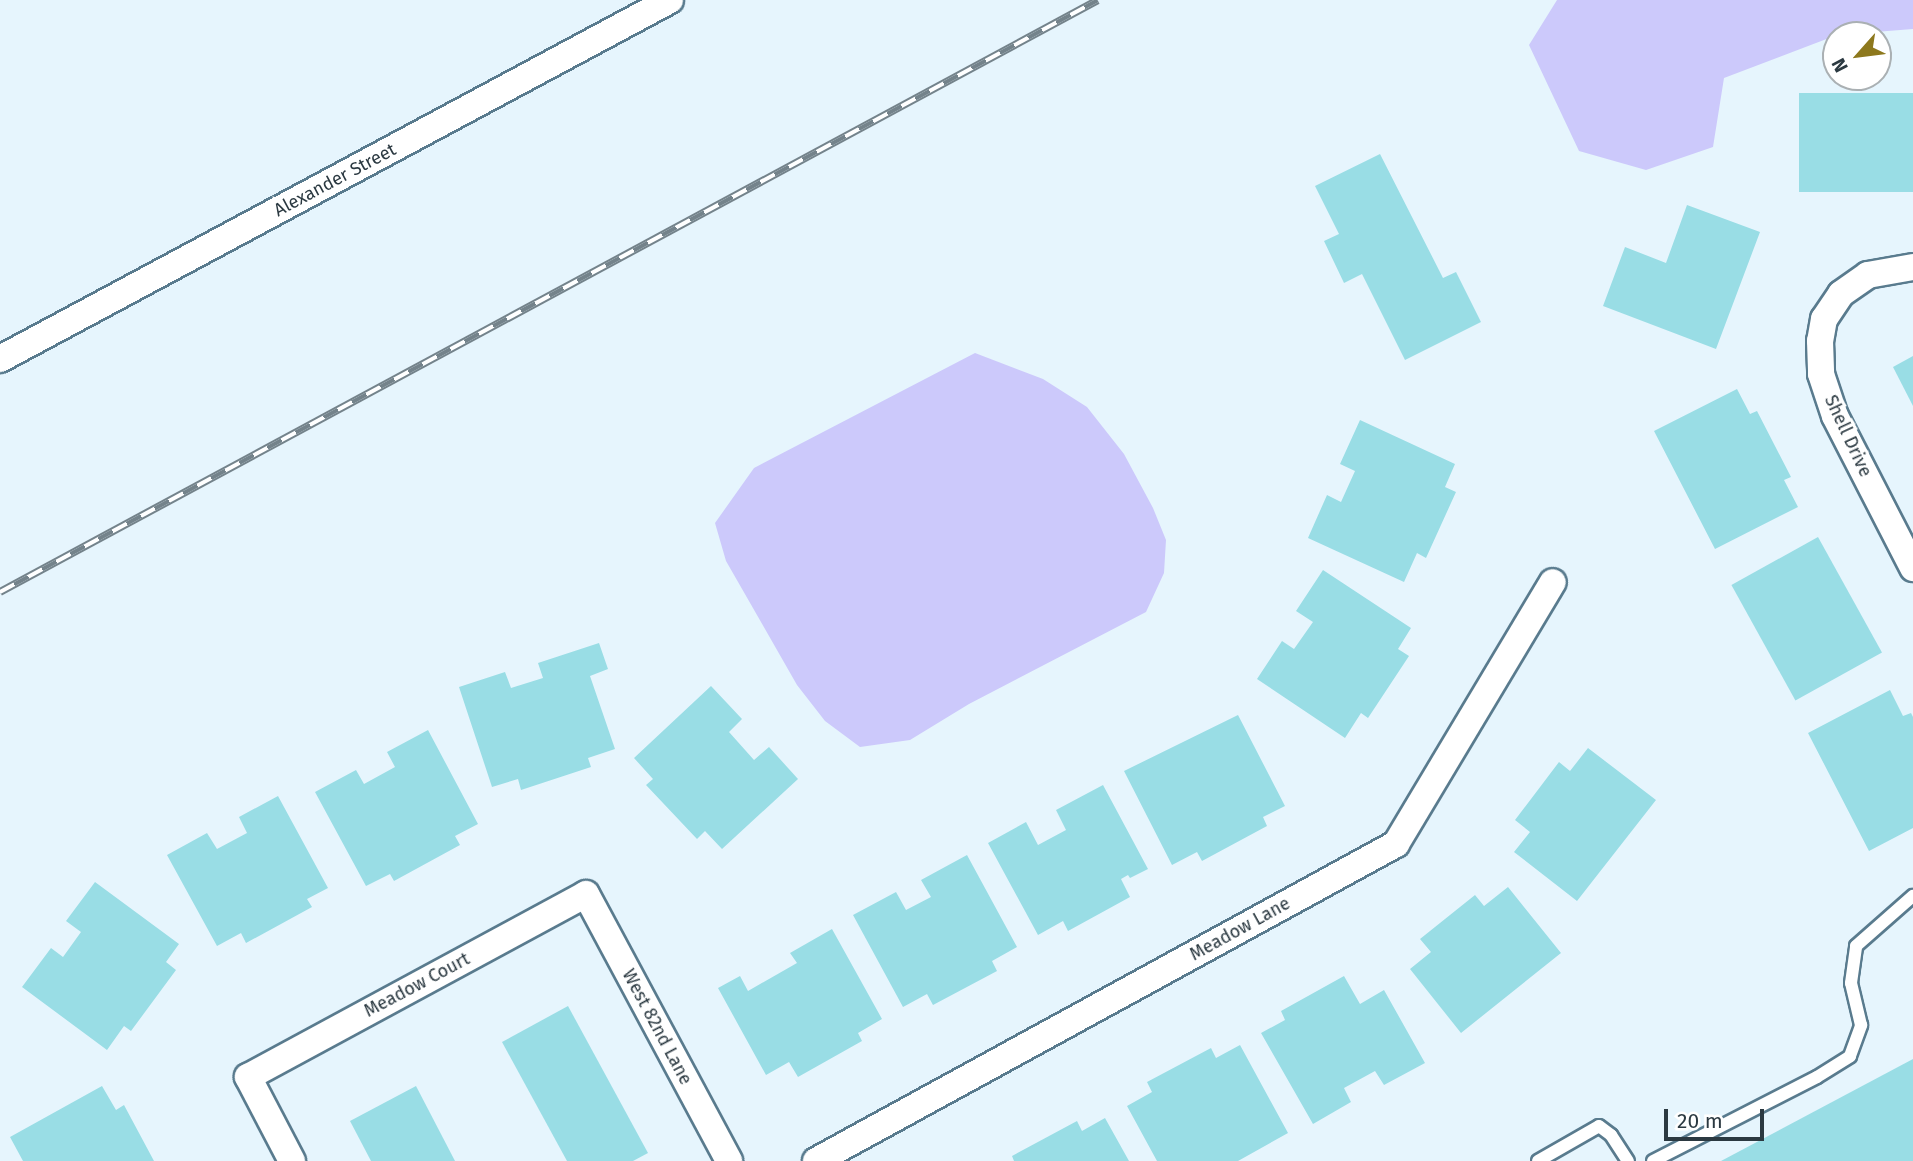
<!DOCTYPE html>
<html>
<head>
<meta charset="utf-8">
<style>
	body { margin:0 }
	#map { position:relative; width:1913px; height:1161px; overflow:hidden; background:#e6f5fd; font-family:"Fira Sans",sans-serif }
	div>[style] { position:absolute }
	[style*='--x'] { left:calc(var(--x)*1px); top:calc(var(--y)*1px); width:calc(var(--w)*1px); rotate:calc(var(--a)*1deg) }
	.water>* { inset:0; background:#ccc9fb }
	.building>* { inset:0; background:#99dde5; transform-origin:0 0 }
	.roads { filter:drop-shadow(2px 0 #597b8e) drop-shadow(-2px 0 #597b8e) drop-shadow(0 2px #597b8e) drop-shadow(0 -2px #597b8e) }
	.service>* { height:12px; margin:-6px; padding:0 6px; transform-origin:6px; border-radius:6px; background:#fff }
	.minor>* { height:26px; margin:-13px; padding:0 13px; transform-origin:13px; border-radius:13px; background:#fff }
	.rail>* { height:8px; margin-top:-4px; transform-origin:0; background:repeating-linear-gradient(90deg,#fff 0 16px,#74838b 0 32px); box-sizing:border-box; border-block:2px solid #74838b }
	span { translate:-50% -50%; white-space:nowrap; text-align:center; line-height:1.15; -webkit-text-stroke:6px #fff; paint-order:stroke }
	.street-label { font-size:18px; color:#2b3941 }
	.north { position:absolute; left:1822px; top:21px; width:70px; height:70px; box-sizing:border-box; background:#fff; border:2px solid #aab0b3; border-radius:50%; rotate:242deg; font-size:19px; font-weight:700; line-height:28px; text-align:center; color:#2b3941 }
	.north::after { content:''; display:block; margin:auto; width:24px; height:32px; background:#8d781d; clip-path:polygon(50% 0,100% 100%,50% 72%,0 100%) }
	.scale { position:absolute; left:1664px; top:1109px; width:100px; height:32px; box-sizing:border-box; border:4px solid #2b3941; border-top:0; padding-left:9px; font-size:21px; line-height:24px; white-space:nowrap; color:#2b3941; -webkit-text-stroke:5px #fff; paint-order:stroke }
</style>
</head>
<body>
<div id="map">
	<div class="water">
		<div style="clip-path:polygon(1557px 0,1913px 0,1913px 29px,1837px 35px,1724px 78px,1713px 147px,1646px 170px,1579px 151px,1529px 45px)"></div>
		<div style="clip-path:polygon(975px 353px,1043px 379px,1087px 407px,1124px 454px,1153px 508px,1166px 540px,1164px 573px,1146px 612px,969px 704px,910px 740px,860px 747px,825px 721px,797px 685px,726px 561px,715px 523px,754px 468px)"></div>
	</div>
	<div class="building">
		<div style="left:1913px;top:93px;width:99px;height:114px;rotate:90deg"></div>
		<div style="clip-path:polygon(1380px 154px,1443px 278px,1456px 272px,1481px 322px,1405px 360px,1362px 274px,1344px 283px,1324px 241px,1339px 234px,1315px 186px)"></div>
		<div style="clip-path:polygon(1687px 205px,1760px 232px,1716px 349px,1603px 306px,1625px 247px,1666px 263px)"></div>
		<div style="clip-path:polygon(1913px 356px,1913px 406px,1893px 367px)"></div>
		<div style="clip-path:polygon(1737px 389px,1750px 414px,1757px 411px,1791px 477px,1784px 480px,1798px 507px,1715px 549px,1654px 431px)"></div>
		<div style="clip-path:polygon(1360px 420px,1455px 464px,1445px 487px,1456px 492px,1426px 558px,1417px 553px,1404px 582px,1308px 538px,1327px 495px,1341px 502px,1355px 471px,1340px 464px)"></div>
		<div style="left:1818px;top:537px;width:132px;height:99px;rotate:61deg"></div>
		<div style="clip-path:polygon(1323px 570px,1411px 628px,1398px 649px,1409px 656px,1368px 718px,1361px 713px,1345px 738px,1257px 679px,1282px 641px,1294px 649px,1313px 622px,1296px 611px)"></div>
		<div style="clip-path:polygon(599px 643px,608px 669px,590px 676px,615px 749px,588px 758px,591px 767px,521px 790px,518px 779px,492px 787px,459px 687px,505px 672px,511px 688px,543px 678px,538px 663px)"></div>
		<div style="clip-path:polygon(711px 686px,742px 719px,729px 732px,754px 760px,769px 747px,798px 779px,722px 849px,705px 831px,697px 839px,646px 785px,653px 779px,634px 758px)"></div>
		<div style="clip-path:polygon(1890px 690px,1903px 716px,1911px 713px,1913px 717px,1913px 828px,1869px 851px,1808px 733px)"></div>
		<div style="clip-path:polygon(1238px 715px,1285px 806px,1263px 817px,1267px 826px,1202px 861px,1197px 852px,1172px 865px,1124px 771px)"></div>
		<div style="clip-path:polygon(428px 730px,478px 824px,455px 836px,460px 845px,394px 881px,390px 874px,366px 886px,315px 792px,356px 770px,364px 784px,395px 767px,387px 752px)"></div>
		<div style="clip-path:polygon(1588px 748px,1656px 800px,1577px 901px,1514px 852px,1530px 832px,1515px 820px,1559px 762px,1570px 771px)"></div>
		<div style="clip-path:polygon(1103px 785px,1148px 869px,1130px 878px,1128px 875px,1121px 879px,1130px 897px,1068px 931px,1063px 921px,1038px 935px,988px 843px,1026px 822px,1038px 845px,1066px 830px,1056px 810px)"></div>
		<div style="clip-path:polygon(278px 796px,328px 888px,307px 899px,312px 907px,246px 943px,241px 933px,217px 946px,167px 855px,207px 833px,217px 849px,247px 833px,239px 817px)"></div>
		<div style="clip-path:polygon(967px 855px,1017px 947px,992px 961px,997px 971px,933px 1005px,927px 994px,903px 1007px,853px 915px,896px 892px,906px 910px,931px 897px,921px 880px)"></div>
		<div style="clip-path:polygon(95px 882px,179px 944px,166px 962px,176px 970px,131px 1031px,124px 1026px,107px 1050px,22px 987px,51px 948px,63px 957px,81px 932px,66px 921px)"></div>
		<div style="clip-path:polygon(1508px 887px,1561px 953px,1461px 1033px,1410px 969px,1431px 952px,1420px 939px,1475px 895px,1484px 906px)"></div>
		<div style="clip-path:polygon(832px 929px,882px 1019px,858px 1033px,862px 1041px,798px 1077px,789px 1062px,766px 1075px,718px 988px,740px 976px,748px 991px,797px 963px,790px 953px)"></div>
		<div style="clip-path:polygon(1344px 976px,1360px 1004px,1384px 990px,1425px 1063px,1384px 1085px,1375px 1071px,1344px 1088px,1351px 1102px,1313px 1124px,1261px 1033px,1285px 1020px,1281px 1011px)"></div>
		<div style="clip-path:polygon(568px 1006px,648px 1153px,633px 1161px,567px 1161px,502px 1042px)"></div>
		<div style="clip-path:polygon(1240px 1045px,1288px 1133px,1238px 1161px,1157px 1161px,1127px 1106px,1152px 1092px,1147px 1082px,1211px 1048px,1216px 1058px)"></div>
		<div style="clip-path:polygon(1913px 1059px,1913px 1161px,1721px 1161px)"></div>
		<div style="clip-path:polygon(102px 1086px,116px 1110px,124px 1105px,154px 1161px,23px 1161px,10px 1137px)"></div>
		<div style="clip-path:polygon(416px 1086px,455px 1161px,371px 1161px,350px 1121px)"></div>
		<div style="clip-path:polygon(1105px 1118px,1129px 1161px,1014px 1161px,1012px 1156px,1077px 1121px,1082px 1131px)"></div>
	</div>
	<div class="roads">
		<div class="service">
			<div style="--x:1538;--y:1161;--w:70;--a:-29.8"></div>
			<div style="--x:1599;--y:1126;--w:15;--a:37"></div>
			<div style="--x:1611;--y:1135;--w:31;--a:57"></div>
			<div style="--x:1653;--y:1161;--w:184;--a:-27.1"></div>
			<div style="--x:1817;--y:1077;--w:39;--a:-32"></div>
			<div style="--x:1850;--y:1056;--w:33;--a:-70"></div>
			<div style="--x:1861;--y:1025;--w:43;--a:-103.4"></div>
			<div style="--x:1851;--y:983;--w:37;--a:-82"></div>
			<div style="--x:1856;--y:946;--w:76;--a:-41.3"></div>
		</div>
		<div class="minor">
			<div style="--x:1913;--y:267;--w:46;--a:169.9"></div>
			<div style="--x:1868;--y:275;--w:33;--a:145"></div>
			<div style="--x:1841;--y:294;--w:30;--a:124"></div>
			<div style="--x:1824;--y:319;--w:22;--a:100"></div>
			<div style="--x:1820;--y:341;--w:33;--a:88"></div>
			<div style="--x:1821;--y:374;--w:44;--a:71.6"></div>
			<div style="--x:1835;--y:416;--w:171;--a:62.8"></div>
			<div style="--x:0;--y:359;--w:760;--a:-28.18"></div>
			<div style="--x:292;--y:1161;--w:95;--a:-117.6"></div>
			<div style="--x:248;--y:1077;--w:384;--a:-28.4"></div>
			<div style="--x:586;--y:894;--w:303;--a:61.8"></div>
			<div style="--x:816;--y:1161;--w:661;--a:-28.66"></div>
			<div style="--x:1396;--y:844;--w:305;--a:-59.1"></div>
		</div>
	</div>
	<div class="rail">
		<div style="--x:0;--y:592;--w:1247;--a:-28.33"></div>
	</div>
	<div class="street-label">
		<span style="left:335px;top:180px;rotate:-28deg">Alexander Street</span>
		<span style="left:1848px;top:436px;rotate:65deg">Shell Drive</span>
		<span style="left:1240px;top:929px;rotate:-29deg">Meadow Lane</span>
		<span style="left:417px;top:985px;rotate:-28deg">Meadow Court</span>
		<span style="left:657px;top:1027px;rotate:62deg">West 82nd Lane</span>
	</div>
	<div class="north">N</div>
	<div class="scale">20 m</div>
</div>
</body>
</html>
